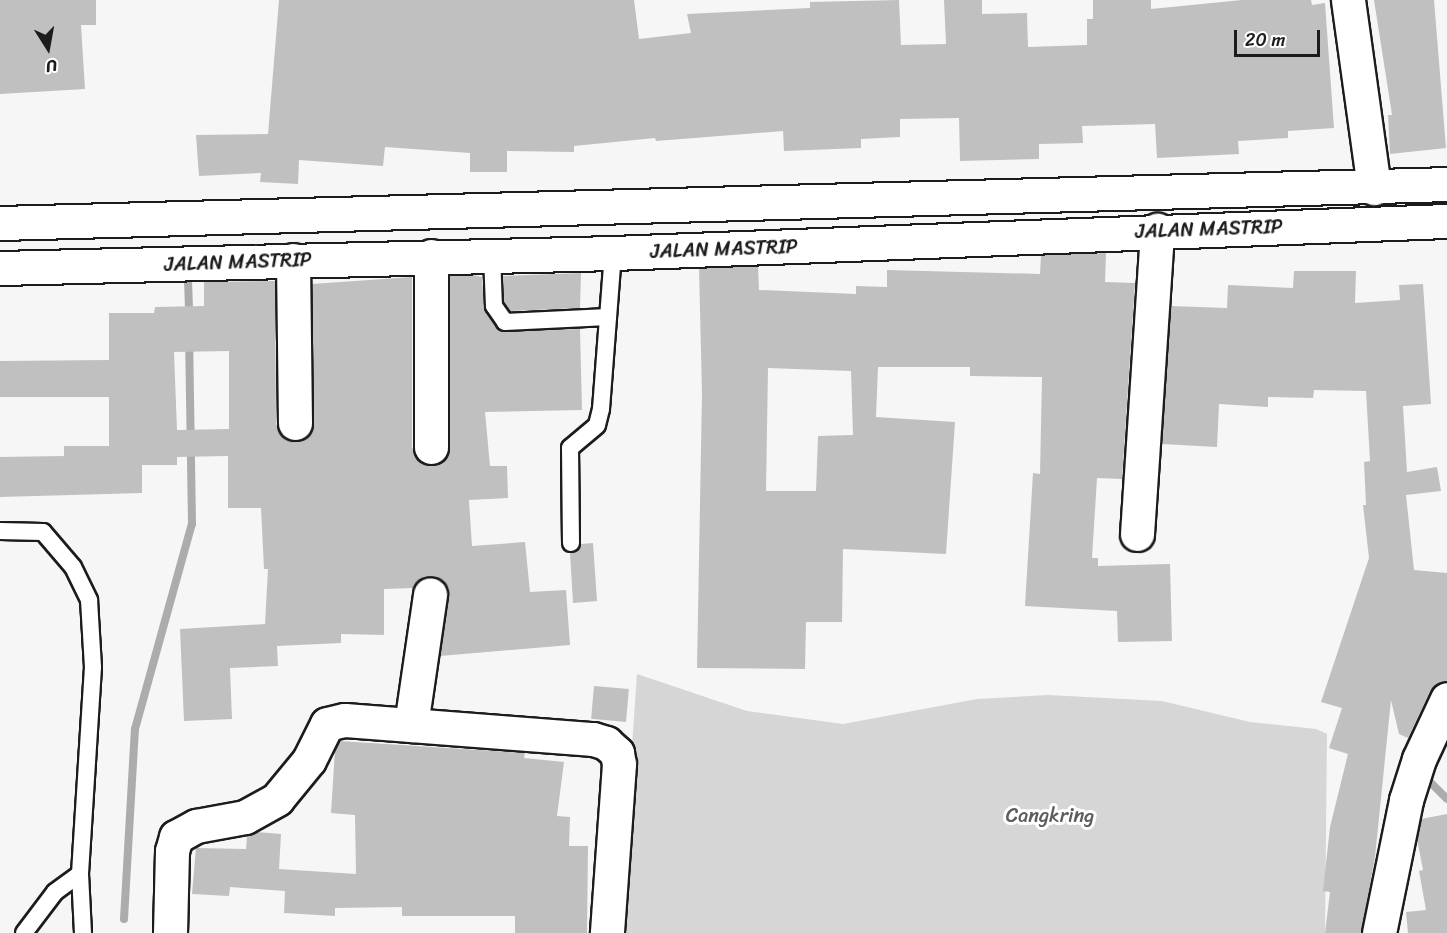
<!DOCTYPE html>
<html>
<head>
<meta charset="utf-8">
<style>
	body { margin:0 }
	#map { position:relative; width:1447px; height:933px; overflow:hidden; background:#f6f6f6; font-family:Sriracha,sans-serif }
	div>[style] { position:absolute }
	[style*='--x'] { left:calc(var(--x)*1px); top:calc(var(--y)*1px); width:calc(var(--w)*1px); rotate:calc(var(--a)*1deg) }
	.green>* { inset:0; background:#d6d6d6 }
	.stream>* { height:8px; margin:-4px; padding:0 4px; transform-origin:4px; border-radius:4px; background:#acacac }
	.building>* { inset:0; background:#c0c0c0; transform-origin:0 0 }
	.roads { filter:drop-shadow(2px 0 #1c1c1c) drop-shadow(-2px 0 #1c1c1c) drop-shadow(0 2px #1c1c1c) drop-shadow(0 -2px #1c1c1c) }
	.service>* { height:16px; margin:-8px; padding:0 8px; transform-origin:8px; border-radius:8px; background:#fff }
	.minor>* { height:33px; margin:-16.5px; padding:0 16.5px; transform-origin:16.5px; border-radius:16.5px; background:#fff }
	.primary>* { height:33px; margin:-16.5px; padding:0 16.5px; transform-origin:16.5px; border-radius:16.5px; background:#fff }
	span { translate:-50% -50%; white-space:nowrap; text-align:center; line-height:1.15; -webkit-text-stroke:6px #fff; paint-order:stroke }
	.street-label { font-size:20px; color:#1c1c1c }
	.park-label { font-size:20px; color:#5d5d5d }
	.north { position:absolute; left:18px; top:18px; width:60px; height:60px; -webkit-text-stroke:4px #fff; paint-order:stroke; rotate:169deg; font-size:16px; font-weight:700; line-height:24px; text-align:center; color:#1c1c1c }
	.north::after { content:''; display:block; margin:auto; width:21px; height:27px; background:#1c1c1c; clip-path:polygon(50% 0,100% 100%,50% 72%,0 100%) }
	.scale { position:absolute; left:1234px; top:30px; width:86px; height:27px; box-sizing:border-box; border:3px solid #1c1c1c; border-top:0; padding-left:8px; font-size:18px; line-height:21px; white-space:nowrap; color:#1c1c1c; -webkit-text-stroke:4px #fff; paint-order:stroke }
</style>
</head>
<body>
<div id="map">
	<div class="green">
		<div style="clip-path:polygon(637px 674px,747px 711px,843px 724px,977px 699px,1048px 695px,1162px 701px,1250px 722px,1316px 729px,1327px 734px,1325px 933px,619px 933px)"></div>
	</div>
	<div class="stream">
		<div style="--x:188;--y:280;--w:36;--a:88"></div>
		<div style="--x:1422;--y:774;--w:35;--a:45"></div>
		<div style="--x:124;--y:919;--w:190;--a:-86.7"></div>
		<div style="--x:135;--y:729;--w:213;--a:-74.5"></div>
		<div style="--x:192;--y:524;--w:183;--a:-90.9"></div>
	</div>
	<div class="building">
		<div style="clip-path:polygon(0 0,96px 0,96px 25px,81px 25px,85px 89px,0 94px)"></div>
		<div style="clip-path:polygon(279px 0,634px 0,639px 39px,691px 33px,687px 14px,810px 8px,810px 2px,899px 0,901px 45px,946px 44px,944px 0,982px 0,982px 14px,1027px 13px,1028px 47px,1087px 45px,1087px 19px,1093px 19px,1093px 0,1151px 0,1151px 9px,1242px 0,1311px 0,1312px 5px,1325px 3px,1334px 128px,1288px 131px,1288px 138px,1238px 141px,1239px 154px,1157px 158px,1155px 124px,1082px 126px,1083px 143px,1039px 144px,1039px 159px,960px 161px,959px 118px,900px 119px,900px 137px,861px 139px,861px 148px,784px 151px,783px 131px,656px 141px,655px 138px,574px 146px,574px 152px,507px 151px,507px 172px,470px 172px,470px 153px,385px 147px,383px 166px,299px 160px,298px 184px,260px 182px,261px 173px,199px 176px,196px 135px,268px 134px)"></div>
		<div style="clip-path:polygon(1374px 0,1434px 0,1446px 148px,1390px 154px,1388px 115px,1392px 115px)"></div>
		<div style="clip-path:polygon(evenodd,1106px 253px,1105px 282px,1135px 283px,1122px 479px,1097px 478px,1092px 558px,1098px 558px,1098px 566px,1170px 564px,1172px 641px,1118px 642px,1117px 611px,1025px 606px,1033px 473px,1040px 474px,1042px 377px,970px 376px,970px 367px,878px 367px,876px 417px,955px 422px,946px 554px,843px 549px,842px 622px,806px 622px,805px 669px,697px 668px,702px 394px,699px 268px,758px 266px,759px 290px,856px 294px,856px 286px,887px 287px,887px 270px,1040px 274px,1041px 255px,1106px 253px,768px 368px,851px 371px,853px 435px,818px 436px,816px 491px,766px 491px,768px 368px)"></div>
		<div style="clip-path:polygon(1294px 271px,1356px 271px,1355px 303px,1400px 300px,1399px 285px,1423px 284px,1431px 404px,1403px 406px,1407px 472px,1437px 467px,1441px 491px,1406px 495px,1414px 570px,1447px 573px,1447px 681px,1430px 691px,1408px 738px,1399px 734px,1391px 700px,1375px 857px,1361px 933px,1325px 933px,1330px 892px,1323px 891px,1330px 827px,1348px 754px,1329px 748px,1342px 708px,1321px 702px,1369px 558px,1363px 505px,1366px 505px,1364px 462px,1370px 461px,1366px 391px,1314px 390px,1313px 398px,1268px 397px,1268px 407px,1219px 404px,1217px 447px,1162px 444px,1171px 306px,1227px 308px,1228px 285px,1293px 288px)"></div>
		<div style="clip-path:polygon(581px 273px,580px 308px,510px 311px,504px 303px,503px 276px)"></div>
		<div style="clip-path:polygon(evenodd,473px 275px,482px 277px,484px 307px,500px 331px,580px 329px,582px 410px,485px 412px,490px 466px,507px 466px,508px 498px,469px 500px,472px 546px,525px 542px,530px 592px,566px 590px,570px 645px,440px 656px,448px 588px,441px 579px,424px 576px,413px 588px,384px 589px,384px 635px,341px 634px,341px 643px,277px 646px,278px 666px,230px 668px,232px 719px,184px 721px,180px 629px,265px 624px,268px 569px,264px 569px,261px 508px,228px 508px,228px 456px,177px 457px,177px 465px,142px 465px,142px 493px,0 497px,0 457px,64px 456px,64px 446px,109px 446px,109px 397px,0 397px,0 361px,109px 360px,109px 313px,154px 313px,155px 307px,204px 306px,204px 282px,275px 281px,276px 424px,285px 439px,296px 442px,311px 433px,314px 423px,312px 284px,412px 277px,412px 447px,421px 463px,432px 466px,447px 457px,450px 447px,450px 276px,473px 275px,229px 351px,229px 429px,177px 430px,174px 352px,229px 351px)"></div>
		<div style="clip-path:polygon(593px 543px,597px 601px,573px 603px,570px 553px,577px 552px,581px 544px)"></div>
		<div style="left:594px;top:686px;width:35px;height:33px;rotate:5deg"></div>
		<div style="clip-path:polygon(339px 741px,525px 753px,524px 758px,564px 762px,557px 816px,570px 817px,569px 846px,588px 846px,587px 933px,515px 933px,515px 916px,402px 916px,402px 907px,335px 908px,335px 916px,284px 913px,285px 891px,230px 887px,229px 896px,192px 894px,196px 848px,246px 849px,247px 836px,256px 832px,281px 834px,279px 869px,356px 874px,355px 815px,331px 813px,335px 749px)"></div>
		<div style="clip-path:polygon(1447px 814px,1447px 933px,1408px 933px,1406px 912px,1426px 910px,1419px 871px,1423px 870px,1417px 839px,1421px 819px)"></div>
	</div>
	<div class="roads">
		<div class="service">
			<div style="--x:492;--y:255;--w:51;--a:87.8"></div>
			<div style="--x:494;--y:306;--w:19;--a:55"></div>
			<div style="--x:505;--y:322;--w:103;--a:-2.8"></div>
			<div style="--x:0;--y:531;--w:43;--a:1.3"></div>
			<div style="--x:43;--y:532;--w:46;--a:49.4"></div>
			<div style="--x:73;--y:567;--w:37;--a:64"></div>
			<div style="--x:89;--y:600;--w:67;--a:86.6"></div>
			<div style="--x:93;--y:667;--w:207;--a:93.6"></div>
			<div style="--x:80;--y:874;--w:59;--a:87.1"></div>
			<div style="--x:571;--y:543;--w:95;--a:-90.6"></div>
			<div style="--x:570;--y:448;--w:35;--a:-40"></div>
			<div style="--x:597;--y:425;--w:16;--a:-76"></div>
			<div style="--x:601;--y:409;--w:156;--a:-85.6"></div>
			<div style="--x:24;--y:933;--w:51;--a:-52.9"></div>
			<div style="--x:55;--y:892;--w:31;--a:-36"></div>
		</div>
		<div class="minor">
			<div style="--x:1348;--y:0;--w:190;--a:82.1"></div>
			<div style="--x:431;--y:256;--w:191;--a:90"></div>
			<div style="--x:293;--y:260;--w:163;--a:89.3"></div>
			<div style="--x:1137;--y:534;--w:305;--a:-86.2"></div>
			<div style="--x:411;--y:725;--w:132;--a:-81.7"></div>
			<div style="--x:170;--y:933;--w:82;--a:-88.6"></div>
			<div style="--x:172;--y:851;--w:15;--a:-74"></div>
			<div style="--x:176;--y:837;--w:23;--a:-29"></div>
			<div style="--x:196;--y:826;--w:50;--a:-10.4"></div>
			<div style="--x:245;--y:817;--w:37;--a:-29"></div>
			<div style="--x:277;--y:799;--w:50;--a:-50.6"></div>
			<div style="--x:309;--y:760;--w:40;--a:-63.4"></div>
			<div style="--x:327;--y:724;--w:18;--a:-13"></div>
			<div style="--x:345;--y:720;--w:249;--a:4.4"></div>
			<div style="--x:593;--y:739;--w:14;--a:17"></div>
			<div style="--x:606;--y:743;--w:15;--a:42"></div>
			<div style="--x:617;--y:753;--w:11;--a:80"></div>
			<div style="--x:619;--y:764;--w:169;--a:94.1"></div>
			<div style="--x:1379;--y:933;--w:136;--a:-78.5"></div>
			<div style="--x:1406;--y:800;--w:43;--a:-72.4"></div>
			<div style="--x:1419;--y:759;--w:66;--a:-65"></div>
		</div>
		<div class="primary">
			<div style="--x:0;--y:223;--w:1448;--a:-1.54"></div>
			<div style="--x:0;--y:268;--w:613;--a:-1.4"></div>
			<div style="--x:613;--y:253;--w:835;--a:-2.2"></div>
		</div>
	</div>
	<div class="street-label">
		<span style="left:1209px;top:229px;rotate:-2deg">JALAN MASTRIP</span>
		<span style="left:724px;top:249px;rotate:-2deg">JALAN MASTRIP</span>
		<span style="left:238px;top:262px;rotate:-2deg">JALAN MASTRIP</span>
	</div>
	<div class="park-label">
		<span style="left:1050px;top:815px">Cangkring</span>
	</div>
	<div class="north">U</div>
	<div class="scale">20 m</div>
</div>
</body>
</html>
